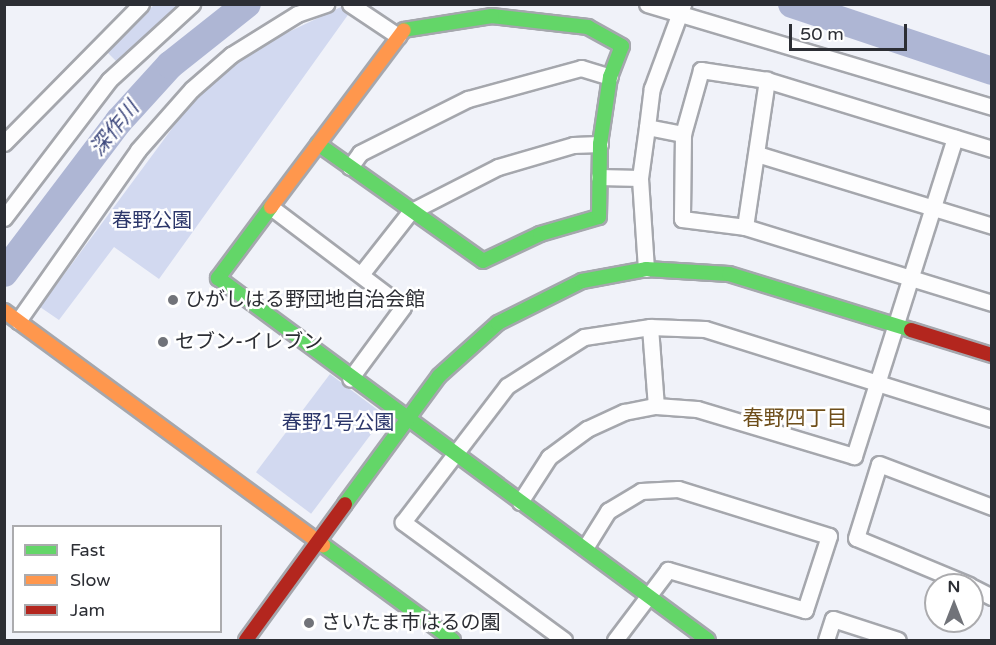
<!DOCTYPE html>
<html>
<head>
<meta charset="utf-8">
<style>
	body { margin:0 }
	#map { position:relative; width:996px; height:645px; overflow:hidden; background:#f0f2f9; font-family:"Varela Round","Noto Sans JP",sans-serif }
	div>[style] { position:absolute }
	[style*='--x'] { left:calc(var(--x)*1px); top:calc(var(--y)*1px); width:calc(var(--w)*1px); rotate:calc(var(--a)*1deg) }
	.green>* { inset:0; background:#d2d9f0; transform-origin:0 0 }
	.river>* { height:28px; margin:-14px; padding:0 14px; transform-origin:14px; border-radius:14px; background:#aeb6d4 }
	.roads { filter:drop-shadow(2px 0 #a5a7ad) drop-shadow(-2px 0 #a5a7ad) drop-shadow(0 2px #a5a7ad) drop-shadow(0 -2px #a5a7ad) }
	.street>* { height:15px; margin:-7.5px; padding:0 7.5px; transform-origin:7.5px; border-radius:7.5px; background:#fdfdfe }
	.fast>* { height:14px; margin:-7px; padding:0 7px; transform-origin:7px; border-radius:7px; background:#63d668 }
	.slow>* { height:14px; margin:-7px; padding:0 7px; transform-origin:7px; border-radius:7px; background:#ff974d }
	.jam>* { height:14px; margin:-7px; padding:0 7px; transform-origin:7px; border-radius:7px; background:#b3261e }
	.dots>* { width:16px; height:16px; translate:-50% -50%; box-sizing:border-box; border:3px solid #fff; border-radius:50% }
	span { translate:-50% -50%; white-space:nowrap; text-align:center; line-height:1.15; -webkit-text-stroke:5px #fff; paint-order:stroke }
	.park-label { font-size:20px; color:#2c376a }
	.poi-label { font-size:20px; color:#2c2e34 }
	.left { translate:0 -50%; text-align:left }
	.water-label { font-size:21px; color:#3c477c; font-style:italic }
	.neighbourhood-label { font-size:21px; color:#6e4e1a }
	.frame { position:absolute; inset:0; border:6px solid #2c2e34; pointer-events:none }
	.legend { position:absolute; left:12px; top:525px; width:210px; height:108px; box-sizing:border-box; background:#fff; border:2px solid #ababae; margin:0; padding:8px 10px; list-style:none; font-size:18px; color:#2c2e34 }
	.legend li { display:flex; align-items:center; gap:12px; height:30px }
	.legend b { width:30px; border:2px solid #ababae }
	.north { position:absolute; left:924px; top:573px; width:60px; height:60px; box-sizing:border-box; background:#fff; border:2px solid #ababae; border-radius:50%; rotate:0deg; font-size:16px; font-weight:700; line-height:24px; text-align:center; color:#2c2e34 }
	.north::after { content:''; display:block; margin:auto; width:21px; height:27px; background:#717379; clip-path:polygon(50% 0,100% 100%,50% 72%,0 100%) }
	.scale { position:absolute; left:789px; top:24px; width:118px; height:27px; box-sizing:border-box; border:3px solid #2c2e34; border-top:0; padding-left:8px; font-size:18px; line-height:21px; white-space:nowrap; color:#2c2e34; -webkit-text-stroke:4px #fff; paint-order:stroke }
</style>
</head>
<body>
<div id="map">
	<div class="green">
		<div style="clip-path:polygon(154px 5px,184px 5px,117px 62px,105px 50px)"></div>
		<div style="clip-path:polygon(341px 7px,350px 12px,159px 279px,114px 247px,59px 320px,40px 307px,199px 92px,257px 47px)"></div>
		<div style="left:330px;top:374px;width:69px;height:123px;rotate:37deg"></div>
	</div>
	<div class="river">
		<div style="--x:792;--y:4;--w:211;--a:18.5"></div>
		<div style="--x:4;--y:273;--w:191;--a:-52.9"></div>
		<div style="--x:119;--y:121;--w:76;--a:-47.7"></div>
		<div style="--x:170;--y:65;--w:98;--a:-38.4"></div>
	</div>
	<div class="roads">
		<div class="street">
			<div style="--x:350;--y:4;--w:58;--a:33.7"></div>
			<div style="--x:647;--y:4;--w:360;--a:16.6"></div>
			<div style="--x:647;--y:127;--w:37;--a:11"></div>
			<div style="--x:4;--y:143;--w:195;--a:-45.4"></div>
			<div style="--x:992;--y:149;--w:235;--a:-163"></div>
			<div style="--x:767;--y:80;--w:67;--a:-171.4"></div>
			<div style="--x:701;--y:70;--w:66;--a:105.7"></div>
			<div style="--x:683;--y:134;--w:85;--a:90.7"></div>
			<div style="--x:682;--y:219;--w:64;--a:7.2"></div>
			<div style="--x:745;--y:227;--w:258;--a:17.1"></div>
			<div style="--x:757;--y:154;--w:246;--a:17"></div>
			<div style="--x:350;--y:167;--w:17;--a:-54"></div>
			<div style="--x:360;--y:153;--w:121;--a:-26.6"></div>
			<div style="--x:468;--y:99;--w:117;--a:-15.3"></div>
			<div style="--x:581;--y:68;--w:30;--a:17"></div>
			<div style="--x:599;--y:177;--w:41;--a:1.4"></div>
			<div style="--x:272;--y:208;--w:164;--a:37.1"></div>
			<div style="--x:403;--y:307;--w:89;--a:126.4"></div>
			<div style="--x:4;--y:218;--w:173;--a:-52.7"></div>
			<div style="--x:109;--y:80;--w:113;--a:-42.5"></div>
			<div style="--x:745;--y:227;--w:149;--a:-81.5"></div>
			<div style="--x:646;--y:269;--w:91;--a:-93.8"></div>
			<div style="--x:640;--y:178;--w:51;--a:-82.2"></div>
			<div style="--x:647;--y:127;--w:39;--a:-83"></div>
			<div style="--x:652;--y:88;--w:90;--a:-69.7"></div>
			<div style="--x:362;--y:273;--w:78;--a:-51.8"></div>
			<div style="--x:410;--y:212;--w:99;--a:-27.1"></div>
			<div style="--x:498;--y:167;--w:78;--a:-16.3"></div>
			<div style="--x:573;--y:145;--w:27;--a:-2"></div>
			<div style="--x:18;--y:321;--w:209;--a:-54.9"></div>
			<div style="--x:138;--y:150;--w:81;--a:-48.5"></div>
			<div style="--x:192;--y:89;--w:52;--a:-41.1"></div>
			<div style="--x:231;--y:55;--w:78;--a:-31.8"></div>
			<div style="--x:297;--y:14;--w:31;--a:-19"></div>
			<div style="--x:650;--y:327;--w:79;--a:85.7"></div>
			<div style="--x:520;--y:502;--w:54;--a:-57.2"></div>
			<div style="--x:549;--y:457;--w:47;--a:-36.4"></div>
			<div style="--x:587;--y:429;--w:41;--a:-24.7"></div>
			<div style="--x:624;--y:412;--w:33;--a:-11"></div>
			<div style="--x:656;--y:406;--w:41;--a:4.2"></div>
			<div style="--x:697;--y:409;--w:164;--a:16.7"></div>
			<div style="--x:854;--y:456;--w:334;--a:-72.4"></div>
			<div style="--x:585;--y:548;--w:44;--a:-58.1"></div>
			<div style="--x:608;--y:511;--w:39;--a:-31"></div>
			<div style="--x:641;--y:491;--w:37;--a:-3"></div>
			<div style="--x:678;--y:489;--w:158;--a:17.3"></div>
			<div style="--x:829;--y:536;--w:78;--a:108"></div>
			<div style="--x:805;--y:610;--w:143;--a:-163.7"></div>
			<div style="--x:668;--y:570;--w:88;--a:127.1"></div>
			<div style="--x:969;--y:585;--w:122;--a:-157.4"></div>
			<div style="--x:856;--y:538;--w:77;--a:-72.7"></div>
			<div style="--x:879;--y:464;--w:121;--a:20.8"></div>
			<div style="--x:972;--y:587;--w:22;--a:27"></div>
			<div style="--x:564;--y:640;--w:200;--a:-143.8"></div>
			<div style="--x:403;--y:522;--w:171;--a:-52.6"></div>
			<div style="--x:507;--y:386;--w:91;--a:-32.5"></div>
			<div style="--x:584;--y:337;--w:67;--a:-8.6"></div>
			<div style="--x:650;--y:327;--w:55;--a:2.1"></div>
			<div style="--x:705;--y:329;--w:301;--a:17.4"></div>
			<div style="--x:826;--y:640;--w:22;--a:-72"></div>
			<div style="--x:833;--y:619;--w:68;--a:17.9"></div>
		</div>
		<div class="fast">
			<div style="--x:318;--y:144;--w:202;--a:35.3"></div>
			<div style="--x:483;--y:261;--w:63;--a:-25.3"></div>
			<div style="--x:540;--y:234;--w:61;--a:-16.1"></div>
			<div style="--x:599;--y:217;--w:73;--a:-89.2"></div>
			<div style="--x:600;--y:144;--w:68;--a:-81.5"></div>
			<div style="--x:610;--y:77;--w:33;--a:-69"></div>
			<div style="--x:622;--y:46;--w:39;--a:-151"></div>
			<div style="--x:588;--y:27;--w:97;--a:-173.5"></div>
			<div style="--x:492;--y:16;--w:89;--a:171"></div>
			<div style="--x:271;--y:207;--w:89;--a:126.7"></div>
			<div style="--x:218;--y:278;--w:609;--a:36.46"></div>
			<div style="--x:345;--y:504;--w:159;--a:-53.7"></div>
			<div style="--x:439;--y:376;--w:79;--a:-41.9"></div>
			<div style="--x:498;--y:323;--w:94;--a:-26.6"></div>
			<div style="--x:582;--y:281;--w:65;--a:-10.6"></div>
			<div style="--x:646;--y:269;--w:83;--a:3.4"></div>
			<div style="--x:729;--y:274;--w:190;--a:17.1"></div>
			<div style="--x:323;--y:545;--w:161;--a:36.2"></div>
		</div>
		<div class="slow">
			<div style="--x:271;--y:207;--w:221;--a:-53.1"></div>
			<div style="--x:4;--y:311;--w:396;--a:36.3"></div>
		</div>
		<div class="jam">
			<div style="--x:911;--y:330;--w:85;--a:17.2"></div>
			<div style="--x:246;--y:640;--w:168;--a:-53.9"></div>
		</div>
	</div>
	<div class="dots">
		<div style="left:173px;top:300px;background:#717379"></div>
		<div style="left:163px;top:342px;background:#717379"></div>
		<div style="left:309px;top:623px;background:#717379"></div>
	</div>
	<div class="park-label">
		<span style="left:152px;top:221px">春野公園</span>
		<span style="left:338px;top:423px">春野1号公園</span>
	</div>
	<div class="poi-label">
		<span class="left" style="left:185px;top:300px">ひがしはる野団地自治会館</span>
		<span class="left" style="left:175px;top:342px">セブン-イレブン</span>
		<span class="left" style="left:321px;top:623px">さいたま市はるの園</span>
	</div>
	<div class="water-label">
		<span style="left:115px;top:129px;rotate:-51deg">深作川</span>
	</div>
	<div class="neighbourhood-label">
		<span style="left:795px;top:419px">春野四丁目</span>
	</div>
	<div class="frame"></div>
	<ul class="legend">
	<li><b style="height:8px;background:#63d668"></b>Fast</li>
	<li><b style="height:8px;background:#ff974d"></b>Slow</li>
	<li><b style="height:8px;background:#b3261e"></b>Jam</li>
	</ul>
	<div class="north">N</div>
	<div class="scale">50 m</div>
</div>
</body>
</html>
